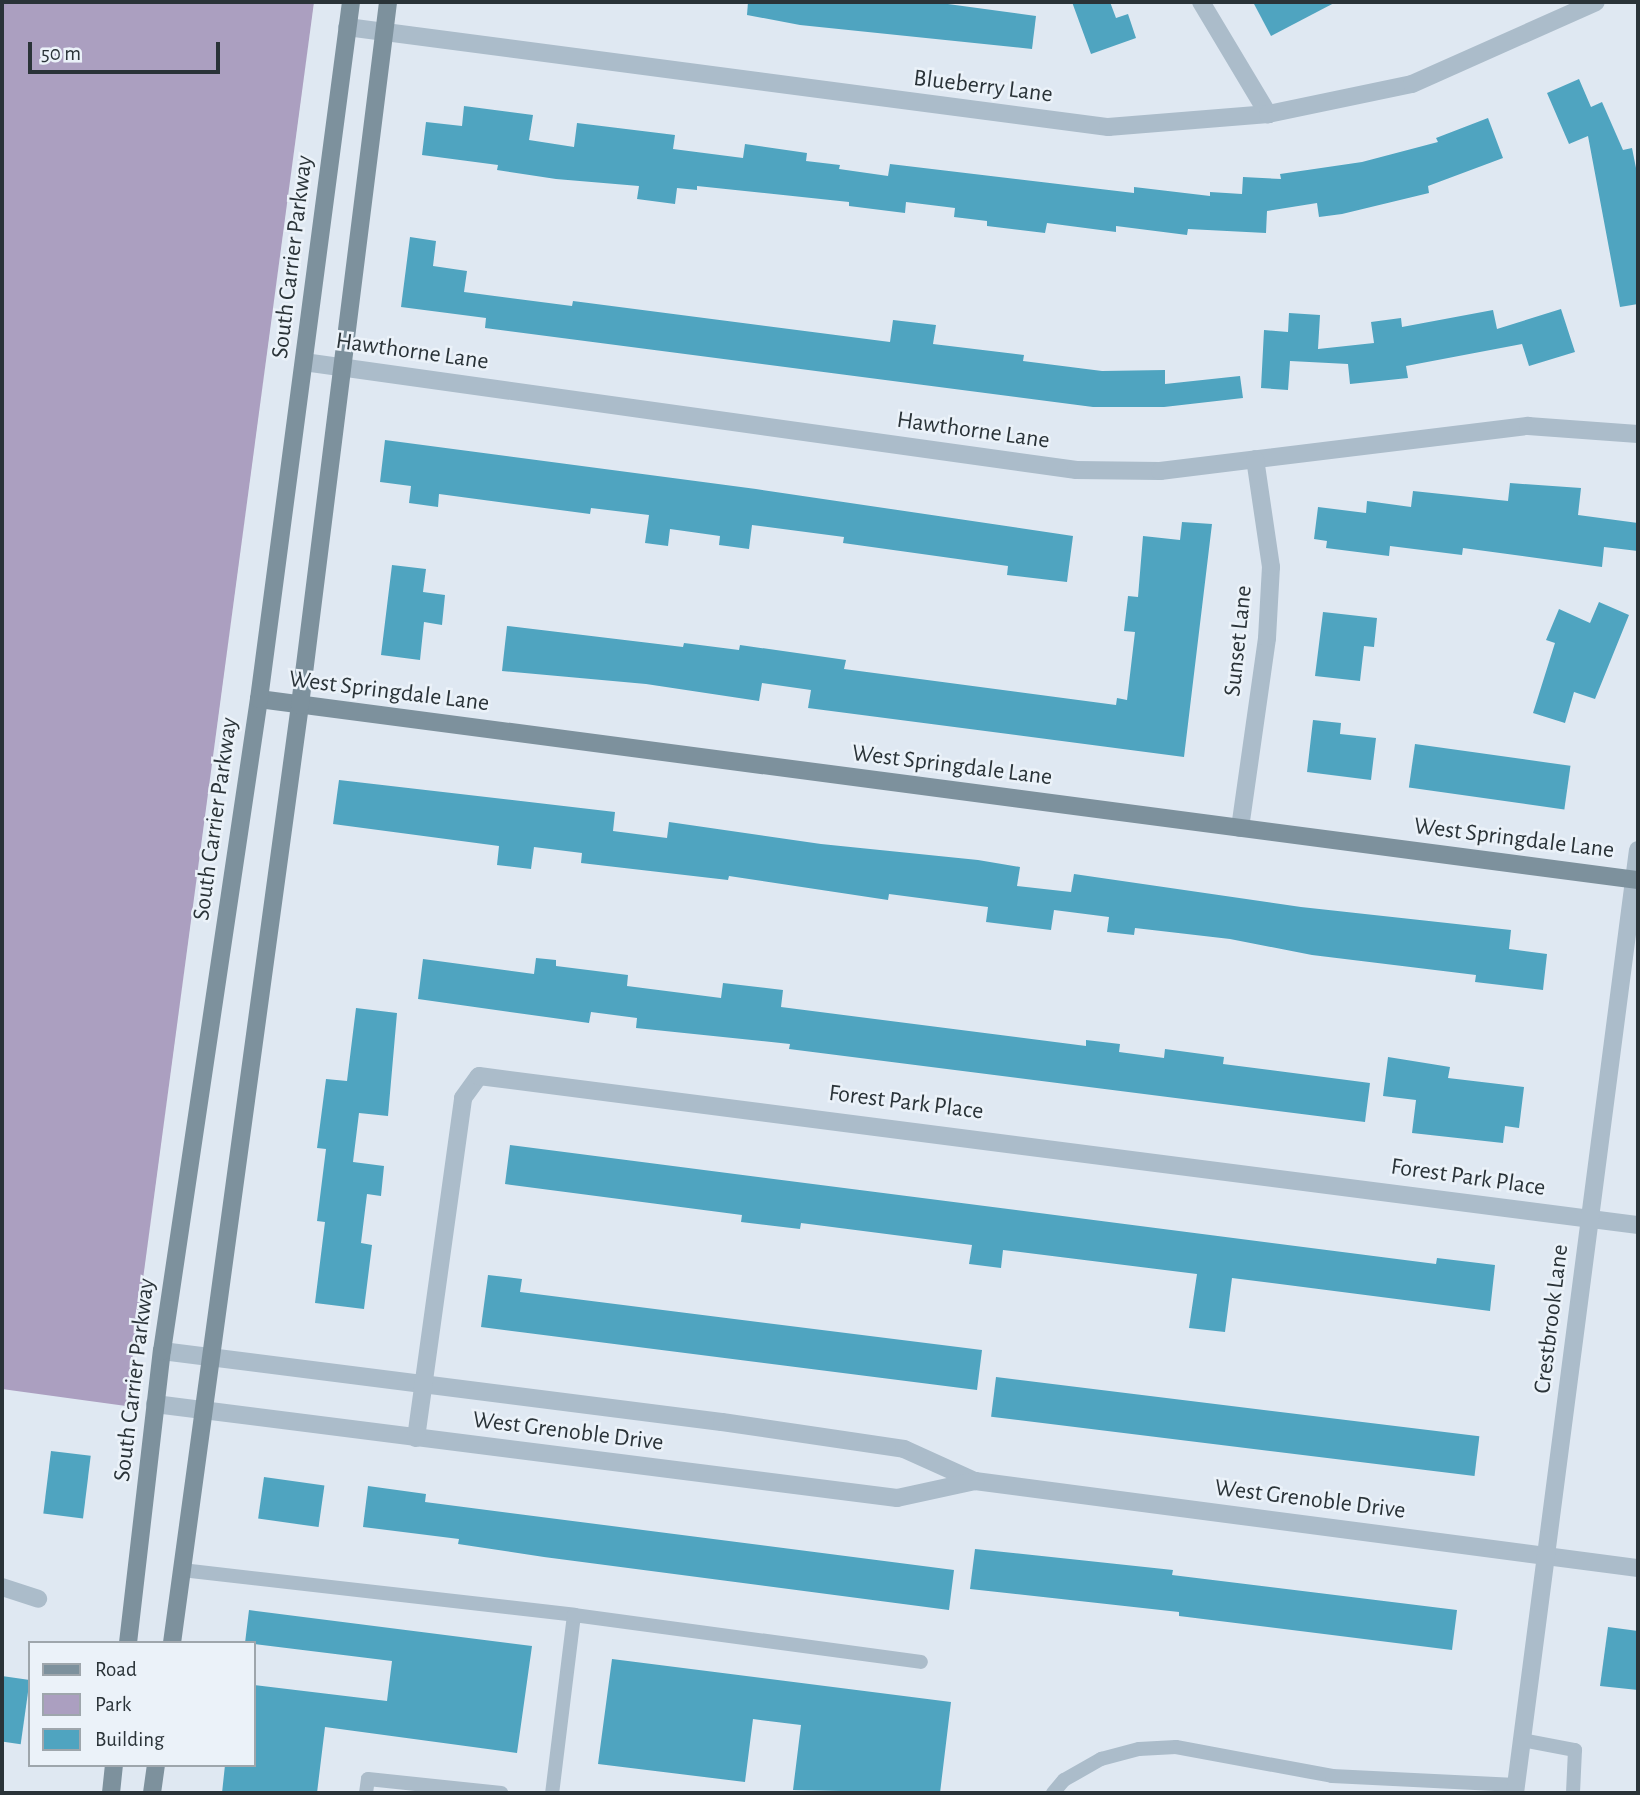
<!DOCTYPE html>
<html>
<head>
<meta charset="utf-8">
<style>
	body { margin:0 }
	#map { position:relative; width:1640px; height:1795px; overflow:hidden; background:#dfe8f2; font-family:"Alegreya Sans",sans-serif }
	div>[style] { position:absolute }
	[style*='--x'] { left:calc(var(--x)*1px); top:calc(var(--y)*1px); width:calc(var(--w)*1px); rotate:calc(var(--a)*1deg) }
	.green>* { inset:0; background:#ab9fc0 }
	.building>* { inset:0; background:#4fa4c0; transform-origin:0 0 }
	.lane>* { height:14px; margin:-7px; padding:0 7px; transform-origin:7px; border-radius:7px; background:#abbcca }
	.street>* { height:18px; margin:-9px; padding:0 9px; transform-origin:9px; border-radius:9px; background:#abbcca }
	.secondary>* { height:18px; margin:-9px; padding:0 9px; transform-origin:9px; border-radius:9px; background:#7d919d }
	span { translate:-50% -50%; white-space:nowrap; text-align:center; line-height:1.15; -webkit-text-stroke:5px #ebf2f9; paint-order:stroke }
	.street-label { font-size:24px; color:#2a3338 }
	.frame { position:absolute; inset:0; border:4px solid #2a3338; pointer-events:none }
	.legend { position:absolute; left:28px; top:1641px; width:228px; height:126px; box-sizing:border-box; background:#ebf2f9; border:2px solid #9ea6ac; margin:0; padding:9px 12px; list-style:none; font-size:21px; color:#2a3338 }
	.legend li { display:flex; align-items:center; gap:14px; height:35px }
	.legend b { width:35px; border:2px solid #9ea6ac }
	.scale { position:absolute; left:28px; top:42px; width:192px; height:32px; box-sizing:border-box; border:4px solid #2a3338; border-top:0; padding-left:9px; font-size:21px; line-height:24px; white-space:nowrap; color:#2a3338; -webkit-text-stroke:5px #ebf2f9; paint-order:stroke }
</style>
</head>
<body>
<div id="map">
	<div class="green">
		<div style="clip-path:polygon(2px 2px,314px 2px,126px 1406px,2px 1389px)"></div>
	</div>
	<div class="building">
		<div style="clip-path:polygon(748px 2px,933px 2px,1036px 16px,1032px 49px,800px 25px,747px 15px)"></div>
		<div style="clip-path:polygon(1072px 2px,1110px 2px,1116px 18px,1128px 14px,1136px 38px,1091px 54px)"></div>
		<div style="clip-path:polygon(1253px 2px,1336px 2px,1271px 36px)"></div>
		<div style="clip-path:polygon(1579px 79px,1591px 107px,1602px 102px,1623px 150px,1632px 148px,1638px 178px,1638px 304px,1620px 307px,1588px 136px,1569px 144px,1547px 93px)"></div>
		<div style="clip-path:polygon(464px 106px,533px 115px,529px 140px,574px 147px,577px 123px,675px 135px,673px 149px,743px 158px,745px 144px,807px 153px,806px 161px,840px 165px,839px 169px,888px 176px,890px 164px,1134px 193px,1134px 187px,1210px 196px,1210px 192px,1242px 194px,1243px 177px,1281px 179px,1280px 174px,1362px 162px,1438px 142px,1436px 138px,1488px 118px,1503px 158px,1428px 186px,1429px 193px,1342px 214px,1319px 217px,1317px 203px,1267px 211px,1266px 233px,1188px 229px,1187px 235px,1116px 226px,1116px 232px,1047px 223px,1045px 233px,987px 226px,987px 221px,954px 217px,955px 208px,906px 202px,905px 213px,849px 206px,849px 202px,697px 186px,697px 190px,677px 188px,675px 204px,637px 199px,639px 186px,556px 179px,497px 170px,498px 165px,422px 155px,426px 122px,462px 126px)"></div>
		<div style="clip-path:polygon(410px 237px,436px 241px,433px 266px,467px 271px,464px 292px,572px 306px,573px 301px,890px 342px,893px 320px,936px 325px,933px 344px,1024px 355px,1023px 361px,1102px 371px,1165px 370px,1165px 384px,1240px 376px,1243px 398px,1164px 407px,1093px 407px,485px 328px,486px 318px,401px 307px)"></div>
		<div style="clip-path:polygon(1561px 309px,1575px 352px,1529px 366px,1522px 344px,1406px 366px,1408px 378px,1350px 384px,1348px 364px,1290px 361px,1288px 390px,1261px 388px,1264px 330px,1288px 332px,1289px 313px,1320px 315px,1318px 349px,1374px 343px,1371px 322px,1401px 318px,1402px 327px,1493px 310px,1497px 329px)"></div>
		<div style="clip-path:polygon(385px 440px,756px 489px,1073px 536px,1067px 582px,1007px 575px,1008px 566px,843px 543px,844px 537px,752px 525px,749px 549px,719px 545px,720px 536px,670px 529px,668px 546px,645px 543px,649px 515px,591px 508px,590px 514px,439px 494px,438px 507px,409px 503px,411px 486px,380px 482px)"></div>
		<div style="clip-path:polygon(1510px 483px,1581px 488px,1578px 515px,1638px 523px,1638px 551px,1604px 547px,1602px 567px,1463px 548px,1462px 555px,1390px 546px,1389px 556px,1326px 548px,1327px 541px,1314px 539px,1318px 507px,1366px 513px,1367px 501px,1411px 507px,1413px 491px,1508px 501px)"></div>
		<div style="clip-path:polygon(1182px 522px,1212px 524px,1184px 757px,808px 708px,811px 690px,762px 683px,759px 701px,646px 684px,502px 671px,507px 626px,683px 647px,684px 643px,739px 650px,740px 645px,846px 660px,844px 669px,1116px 705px,1117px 698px,1127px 700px,1135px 632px,1124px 631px,1128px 596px,1138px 597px,1143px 536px,1180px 540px)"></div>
		<div style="clip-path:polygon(392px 565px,426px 569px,423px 592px,445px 595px,442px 625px,424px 622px,420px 660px,381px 655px)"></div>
		<div style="clip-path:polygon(1599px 602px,1629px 615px,1595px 699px,1574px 692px,1565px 723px,1533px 713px,1555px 643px,1546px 640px,1559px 609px,1590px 623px)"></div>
		<div style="clip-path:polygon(1323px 612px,1377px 618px,1374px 647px,1364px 646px,1360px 681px,1315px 676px)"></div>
		<div style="clip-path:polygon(1313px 720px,1341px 723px,1340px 734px,1376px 738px,1371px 780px,1307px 772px)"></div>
		<div style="left:1415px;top:744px;width:157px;height:44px;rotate:8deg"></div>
		<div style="clip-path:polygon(339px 780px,615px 812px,613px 831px,667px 838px,669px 822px,821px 844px,978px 860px,1020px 867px,1017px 886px,1071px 892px,1074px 874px,1301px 907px,1511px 930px,1509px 949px,1547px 954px,1543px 990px,1475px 982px,1476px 975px,1312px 955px,1230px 939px,1135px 928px,1134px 935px,1107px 932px,1109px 917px,1054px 910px,1051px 930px,986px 922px,988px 907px,889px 894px,888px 900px,729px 876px,728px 880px,581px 863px,582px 853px,534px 847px,531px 869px,497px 865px,499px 846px,333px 824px)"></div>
		<div style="clip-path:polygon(536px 958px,556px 960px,556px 966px,628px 975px,627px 986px,721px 998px,723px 983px,783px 990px,781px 1007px,1086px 1046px,1086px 1040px,1120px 1044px,1119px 1052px,1164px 1058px,1165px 1049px,1224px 1057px,1223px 1064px,1370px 1083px,1365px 1122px,789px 1049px,790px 1044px,636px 1028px,637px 1018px,591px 1012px,589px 1023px,418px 999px,423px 959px,534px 974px)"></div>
		<div style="clip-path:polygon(356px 1008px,397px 1013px,388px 1116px,359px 1113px,353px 1162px,384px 1166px,381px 1196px,367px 1194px,361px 1243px,372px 1245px,364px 1309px,315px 1303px,325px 1222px,317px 1221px,326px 1149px,317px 1148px,326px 1079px,347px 1081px)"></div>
		<div style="clip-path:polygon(1388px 1057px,1450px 1067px,1448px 1078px,1524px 1087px,1519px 1128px,1505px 1126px,1503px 1143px,1412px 1133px,1416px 1100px,1383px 1096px)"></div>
		<div style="clip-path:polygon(510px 1145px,1436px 1264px,1437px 1258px,1495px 1265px,1490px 1311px,1232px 1278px,1225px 1332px,1189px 1328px,1197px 1274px,1003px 1250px,1001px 1268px,969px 1264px,972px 1245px,801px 1223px,800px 1229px,741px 1222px,742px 1215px,505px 1184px)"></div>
		<div style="clip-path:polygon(488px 1275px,522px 1279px,520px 1292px,982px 1350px,977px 1390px,481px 1327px)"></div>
		<div style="left:996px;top:1377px;width:487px;height:40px;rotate:7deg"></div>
		<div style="left:51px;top:1451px;width:40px;height:63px;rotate:7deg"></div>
		<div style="left:264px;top:1477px;width:61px;height:42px;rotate:8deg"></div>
		<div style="clip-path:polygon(368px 1486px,426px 1494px,425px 1502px,954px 1570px,949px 1610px,544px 1557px,458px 1544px,459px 1539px,363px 1527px)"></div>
		<div style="clip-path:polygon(975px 1549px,1173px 1570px,1172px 1575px,1457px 1610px,1452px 1650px,1179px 1616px,1179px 1612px,970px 1589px)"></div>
		<div style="clip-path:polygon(249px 1610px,532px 1646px,517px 1753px,325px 1727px,317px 1793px,222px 1793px,225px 1765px,254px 1765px,254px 1685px,387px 1701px,392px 1661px,245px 1643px)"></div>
		<div style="clip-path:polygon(1608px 1627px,1638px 1631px,1638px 1690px,1600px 1686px)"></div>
		<div style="clip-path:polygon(612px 1659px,951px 1702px,940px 1793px,793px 1790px,801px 1725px,753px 1719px,745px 1782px,598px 1764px)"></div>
		<div style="left:2px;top:1676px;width:28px;height:65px;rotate:8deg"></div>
	</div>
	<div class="lane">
		<div style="--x:182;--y:1570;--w:395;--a:6.5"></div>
		<div style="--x:574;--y:1615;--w:179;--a:97"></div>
		<div style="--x:574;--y:1615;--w:350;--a:7.7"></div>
		<div style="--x:1522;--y:1740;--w:54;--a:10.7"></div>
		<div style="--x:1575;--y:1750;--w:43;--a:92.7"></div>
		<div style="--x:366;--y:1793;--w:14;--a:-82"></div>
		<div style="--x:368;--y:1779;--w:134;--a:6"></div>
		<div style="--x:1053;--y:1793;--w:17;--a:-50"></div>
		<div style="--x:1064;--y:1780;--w:43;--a:-29.6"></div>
		<div style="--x:1101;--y:1759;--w:39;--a:-15"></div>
		<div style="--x:1139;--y:1749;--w:37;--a:-3"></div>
		<div style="--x:1176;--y:1747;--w:159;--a:10.5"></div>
		<div style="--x:1332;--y:1776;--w:184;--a:2.8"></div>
	</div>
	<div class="street">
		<div style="--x:1201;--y:2;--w:131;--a:59.1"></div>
		<div style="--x:347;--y:27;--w:768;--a:7.49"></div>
		<div style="--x:1108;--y:127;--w:161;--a:-4.6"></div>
		<div style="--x:1268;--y:114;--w:147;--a:-11.8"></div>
		<div style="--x:1412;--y:84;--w:201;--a:-24"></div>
		<div style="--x:304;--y:362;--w:780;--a:7.96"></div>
		<div style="--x:1076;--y:470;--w:84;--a:0.7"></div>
		<div style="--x:1160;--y:471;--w:371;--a:-7"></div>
		<div style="--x:1528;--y:426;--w:110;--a:4.2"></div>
		<div style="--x:1240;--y:828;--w:192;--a:-81.9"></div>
		<div style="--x:1267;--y:638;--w:71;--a:-86.8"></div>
		<div style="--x:1271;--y:567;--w:109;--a:-98.4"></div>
		<div style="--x:162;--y:1351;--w:564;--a:7.23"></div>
		<div style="--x:722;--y:1422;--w:184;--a:8.4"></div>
		<div style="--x:904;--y:1449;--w:78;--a:24.3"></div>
		<div style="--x:975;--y:1481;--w:669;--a:7.48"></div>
		<div style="--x:155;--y:1404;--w:748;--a:7.22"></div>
		<div style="--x:897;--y:1498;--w:80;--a:-12.3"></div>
		<div style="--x:416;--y:1438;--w:343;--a:-82.1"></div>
		<div style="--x:463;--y:1098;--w:27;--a:-54"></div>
		<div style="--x:479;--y:1076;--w:1169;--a:7.33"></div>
		<div style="--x:2;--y:1587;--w:38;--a:18"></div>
		<div style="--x:1515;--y:1793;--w:951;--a:-82.57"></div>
	</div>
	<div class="secondary">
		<div style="--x:259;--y:699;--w:1391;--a:7.48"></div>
		<div style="--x:128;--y:1643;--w:294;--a:-83.4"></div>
		<div style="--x:162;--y:1351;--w:659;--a:-81.54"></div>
		<div style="--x:259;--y:699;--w:703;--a:-82.48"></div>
		<div style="--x:172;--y:1643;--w:947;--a:-82.23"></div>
		<div style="--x:300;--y:705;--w:708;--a:-82.86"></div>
		<div style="--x:111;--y:1793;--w:28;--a:-84"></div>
		<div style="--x:152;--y:1793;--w:28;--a:-82"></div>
	</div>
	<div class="street-label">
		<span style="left:983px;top:87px;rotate:7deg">Blueberry Lane</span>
		<span style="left:293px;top:257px;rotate:-83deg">South Carrier Parkway</span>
		<span style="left:412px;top:352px;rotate:8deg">Hawthorne Lane</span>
		<span style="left:973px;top:431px;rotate:8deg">Hawthorne Lane</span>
		<span style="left:1239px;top:641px;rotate:-84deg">Sunset Lane</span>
		<span style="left:389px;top:692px;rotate:7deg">West Springdale Lane</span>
		<span style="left:952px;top:766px;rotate:7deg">West Springdale Lane</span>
		<span style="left:216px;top:819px;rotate:-82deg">South Carrier Parkway</span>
		<span style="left:1514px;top:839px;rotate:7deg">West Springdale Lane</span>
		<span style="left:906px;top:1103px;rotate:7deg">Forest Park Place</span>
		<span style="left:1468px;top:1178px;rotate:8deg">Forest Park Place</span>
		<span style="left:1552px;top:1319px;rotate:-83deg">Crestbrook Lane</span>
		<span style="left:135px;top:1380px;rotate:-83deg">South Carrier Parkway</span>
		<span style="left:568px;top:1432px;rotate:7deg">West Grenoble Drive</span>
		<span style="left:1310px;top:1500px;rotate:7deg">West Grenoble Drive</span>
	</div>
	<div class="frame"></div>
	<ul class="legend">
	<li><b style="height:9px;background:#7d919d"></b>Road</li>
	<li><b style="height:19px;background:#ab9fc0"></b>Park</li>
	<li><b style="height:19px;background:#4fa4c0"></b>Building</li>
	</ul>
	<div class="scale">50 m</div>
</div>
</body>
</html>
